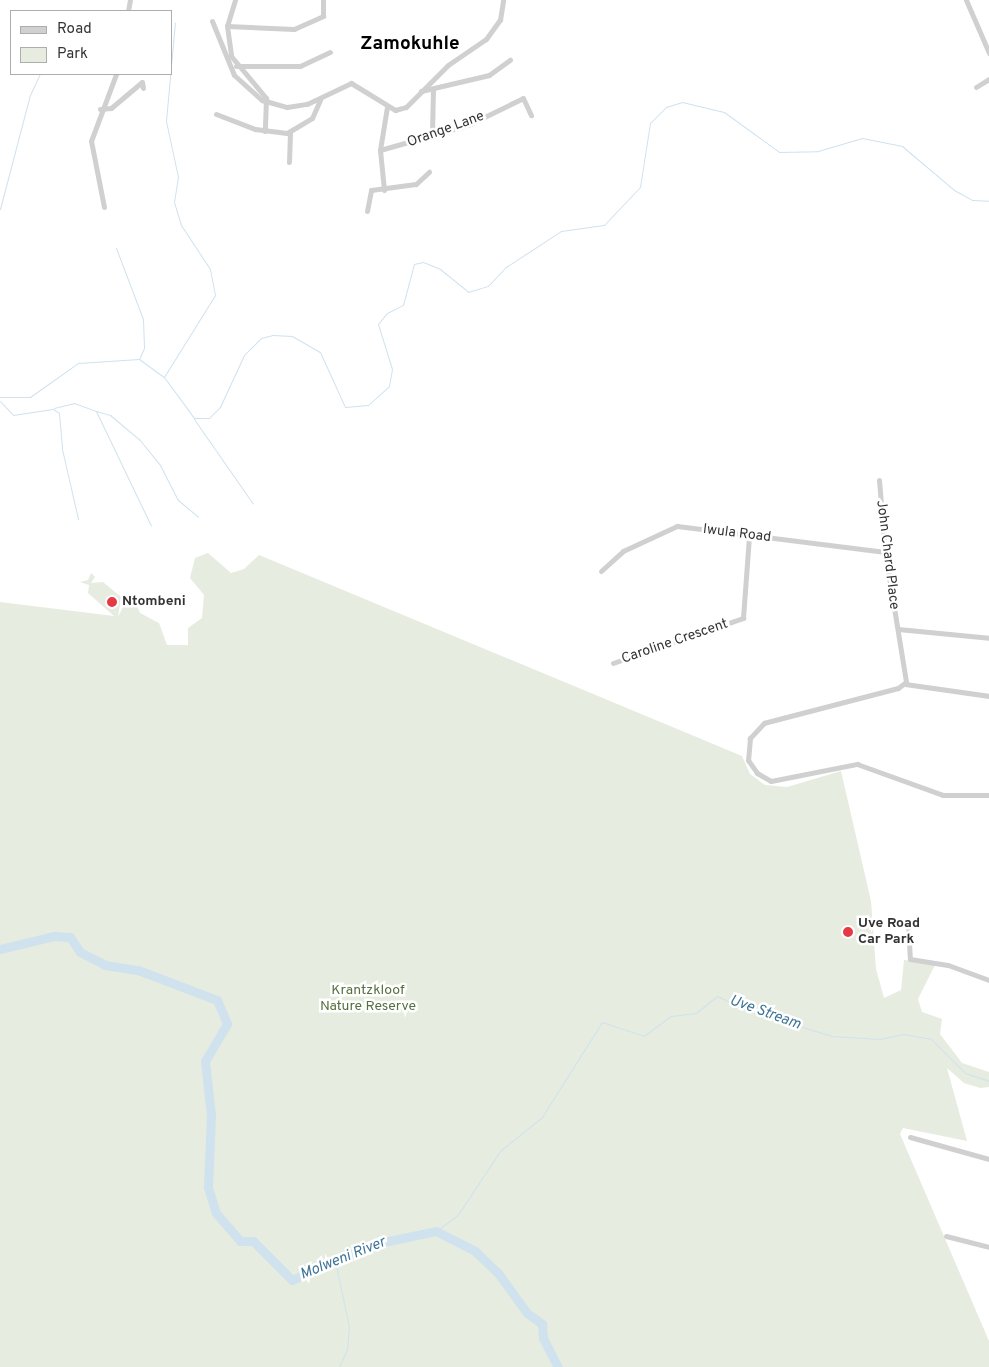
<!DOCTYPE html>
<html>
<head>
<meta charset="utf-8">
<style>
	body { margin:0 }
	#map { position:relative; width:989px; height:1367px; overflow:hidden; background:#fff; font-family:Overpass,sans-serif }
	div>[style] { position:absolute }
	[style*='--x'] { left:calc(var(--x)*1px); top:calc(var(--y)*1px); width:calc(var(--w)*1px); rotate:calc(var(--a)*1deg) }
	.green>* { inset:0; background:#e6ecdf }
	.stream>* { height:1px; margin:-0.5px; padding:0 0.5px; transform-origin:0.5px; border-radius:0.5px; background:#cfe2ee }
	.river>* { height:9px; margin:-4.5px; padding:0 4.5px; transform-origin:4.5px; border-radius:4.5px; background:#cfe2ee }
	.minor>* { height:5px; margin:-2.5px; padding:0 2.5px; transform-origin:2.5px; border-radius:2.5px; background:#d0d0d0 }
	.dots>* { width:14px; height:14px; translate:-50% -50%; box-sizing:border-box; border:2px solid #fff; border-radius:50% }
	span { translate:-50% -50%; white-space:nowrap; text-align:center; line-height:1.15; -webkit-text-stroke:5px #fff; paint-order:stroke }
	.street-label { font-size:14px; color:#333 }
	.poi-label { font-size:14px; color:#333; font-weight:700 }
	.left { translate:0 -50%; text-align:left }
	.park-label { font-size:14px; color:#56703f }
	.water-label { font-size:15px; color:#3f7597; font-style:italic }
	.district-label { font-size:19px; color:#000; font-weight:700 }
	.legend { position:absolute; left:10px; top:10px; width:162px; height:65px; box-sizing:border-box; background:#fff; border:1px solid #adadad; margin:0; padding:6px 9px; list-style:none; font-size:15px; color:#333 }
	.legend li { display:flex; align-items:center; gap:10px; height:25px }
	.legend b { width:25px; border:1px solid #adadad }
</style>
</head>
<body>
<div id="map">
	<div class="green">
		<div style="clip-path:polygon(208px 553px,231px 573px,244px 569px,259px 555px,742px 756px,750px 774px,765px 785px,787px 787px,841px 771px,871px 901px,876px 969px,884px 998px,901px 990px,904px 960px,936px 963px,918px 999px,922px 1012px,942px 1019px,940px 1034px,962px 1063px,989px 1072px,989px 1087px,980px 1088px,964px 1083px,947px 1068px,967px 1141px,903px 1128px,900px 1134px,989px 1341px,989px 1367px,0 1367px,0 602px,114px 616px,88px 593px,89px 585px,80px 582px,88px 580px,91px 573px,95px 577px,91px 583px,103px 582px,121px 597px,118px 617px,125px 603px,136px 604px,140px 613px,159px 623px,167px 645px,188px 645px,188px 628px,202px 618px,204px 595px,190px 578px,195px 558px)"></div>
	</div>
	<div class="stream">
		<div style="--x:0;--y:209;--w:118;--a:-75.3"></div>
		<div style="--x:30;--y:95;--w:23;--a:-65"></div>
		<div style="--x:116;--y:248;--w:76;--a:69.2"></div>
		<div style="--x:143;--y:319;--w:29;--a:88"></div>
		<div style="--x:144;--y:348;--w:12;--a:114"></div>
		<div style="--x:164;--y:377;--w:97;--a:-58.1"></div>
		<div style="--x:215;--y:295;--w:26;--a:-101"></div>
		<div style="--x:210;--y:269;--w:53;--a:-123.4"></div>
		<div style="--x:181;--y:225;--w:24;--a:-107"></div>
		<div style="--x:174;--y:202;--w:25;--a:-81"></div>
		<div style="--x:178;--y:177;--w:57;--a:-102.1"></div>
		<div style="--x:166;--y:121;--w:99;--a:-84.8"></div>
		<div style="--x:0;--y:397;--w:30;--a:0"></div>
		<div style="--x:30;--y:397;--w:59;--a:-35.3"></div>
		<div style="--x:78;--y:363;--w:61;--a:-3.8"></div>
		<div style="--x:139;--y:359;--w:31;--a:36"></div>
		<div style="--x:164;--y:377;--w:51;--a:53.8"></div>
		<div style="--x:194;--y:418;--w:15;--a:0"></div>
		<div style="--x:209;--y:418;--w:16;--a:-45"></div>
		<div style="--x:220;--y:407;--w:57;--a:-65.2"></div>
		<div style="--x:244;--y:355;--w:24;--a:-45"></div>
		<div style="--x:261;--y:338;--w:12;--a:-14"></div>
		<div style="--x:273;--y:335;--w:19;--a:3"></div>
		<div style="--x:292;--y:336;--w:32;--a:30"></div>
		<div style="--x:320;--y:352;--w:60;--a:65.6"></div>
		<div style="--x:345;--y:407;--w:23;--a:-5"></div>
		<div style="--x:368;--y:405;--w:28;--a:-42"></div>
		<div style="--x:389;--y:386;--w:17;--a:-80"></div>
		<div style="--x:392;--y:369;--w:47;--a:-107.3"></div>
		<div style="--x:378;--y:324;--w:14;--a:-51"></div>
		<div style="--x:387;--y:313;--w:18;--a:-27"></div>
		<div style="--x:403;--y:305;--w:42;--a:-75"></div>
		<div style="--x:414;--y:264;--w:9;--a:-13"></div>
		<div style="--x:423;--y:262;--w:18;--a:22"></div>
		<div style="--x:440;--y:269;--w:36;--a:39"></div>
		<div style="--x:468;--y:292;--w:21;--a:-17"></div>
		<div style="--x:488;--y:286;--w:26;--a:-47"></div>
		<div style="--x:506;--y:267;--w:66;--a:-33.2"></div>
		<div style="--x:561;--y:231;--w:43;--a:-7.9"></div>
		<div style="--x:604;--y:225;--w:52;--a:-46.5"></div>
		<div style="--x:640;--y:187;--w:65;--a:-81.1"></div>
		<div style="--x:650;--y:123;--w:23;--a:-45"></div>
		<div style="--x:666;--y:107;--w:17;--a:-17"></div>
		<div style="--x:682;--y:102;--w:43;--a:13.4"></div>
		<div style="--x:724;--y:112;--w:68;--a:36"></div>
		<div style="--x:779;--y:152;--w:39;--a:-1"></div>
		<div style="--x:818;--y:151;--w:46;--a:-16.5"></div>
		<div style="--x:862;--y:138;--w:41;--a:11.3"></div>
		<div style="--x:902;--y:146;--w:68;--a:40.2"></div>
		<div style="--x:954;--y:190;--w:21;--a:29"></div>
		<div style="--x:972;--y:200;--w:17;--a:3"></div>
		<div style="--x:0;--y:401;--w:19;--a:47"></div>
		<div style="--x:13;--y:415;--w:40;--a:-8.5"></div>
		<div style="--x:53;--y:409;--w:7;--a:34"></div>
		<div style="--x:59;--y:413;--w:36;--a:85"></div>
		<div style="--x:62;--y:449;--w:72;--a:77.1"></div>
		<div style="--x:54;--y:408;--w:21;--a:-14"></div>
		<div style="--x:74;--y:403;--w:23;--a:20"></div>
		<div style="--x:96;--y:411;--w:127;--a:64.4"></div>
		<div style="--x:96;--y:411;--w:15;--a:16"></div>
		<div style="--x:110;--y:415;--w:38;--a:40"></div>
		<div style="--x:139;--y:439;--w:33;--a:51"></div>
		<div style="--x:160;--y:465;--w:39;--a:63"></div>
		<div style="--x:178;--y:500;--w:26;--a:40"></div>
		<div style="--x:194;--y:419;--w:103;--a:55.2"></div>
		<div style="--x:436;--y:1231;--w:26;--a:-36"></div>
		<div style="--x:457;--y:1216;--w:78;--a:-56.5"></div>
		<div style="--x:500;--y:1151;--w:54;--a:-39"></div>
		<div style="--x:542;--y:1117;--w:112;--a:-57.7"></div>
		<div style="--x:602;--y:1022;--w:44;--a:18.4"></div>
		<div style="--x:644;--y:1036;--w:34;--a:-37"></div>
		<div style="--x:671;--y:1016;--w:25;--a:-7"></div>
		<div style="--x:696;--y:1013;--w:27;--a:-39"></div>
		<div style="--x:717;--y:996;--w:32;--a:26"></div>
		<div style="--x:746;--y:1010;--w:90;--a:16.8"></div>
		<div style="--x:832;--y:1036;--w:48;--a:3.6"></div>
		<div style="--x:880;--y:1039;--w:24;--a:-12"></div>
		<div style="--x:903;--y:1034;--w:28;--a:10"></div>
		<div style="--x:931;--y:1039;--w:48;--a:45"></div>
		<div style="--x:965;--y:1073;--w:25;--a:18"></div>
		<div style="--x:335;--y:1261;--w:67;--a:78"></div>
		<div style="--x:349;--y:1327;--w:22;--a:95"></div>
		<div style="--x:347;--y:1349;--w:20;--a:114"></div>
	</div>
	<div class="river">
		<div style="--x:0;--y:949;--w:56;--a:-13.5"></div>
		<div style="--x:54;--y:936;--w:16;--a:4"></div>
		<div style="--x:70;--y:937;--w:18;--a:56"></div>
		<div style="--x:80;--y:952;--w:28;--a:27"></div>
		<div style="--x:105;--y:965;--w:33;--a:9"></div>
		<div style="--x:138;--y:970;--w:85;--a:20.8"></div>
		<div style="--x:217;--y:1000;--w:26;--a:67"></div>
		<div style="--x:227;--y:1024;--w:43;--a:120.7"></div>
		<div style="--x:205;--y:1061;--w:54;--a:83.7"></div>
		<div style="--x:211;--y:1115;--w:72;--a:92.4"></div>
		<div style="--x:208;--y:1187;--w:27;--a:73"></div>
		<div style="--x:216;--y:1213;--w:37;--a:49"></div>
		<div style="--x:240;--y:1241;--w:13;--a:0"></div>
		<div style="--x:253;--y:1241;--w:55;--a:45"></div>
		<div style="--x:292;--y:1280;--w:90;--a:-23.7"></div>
		<div style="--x:374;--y:1244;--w:63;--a:-11.8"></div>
		<div style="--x:436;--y:1231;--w:44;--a:27.1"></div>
		<div style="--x:475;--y:1251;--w:32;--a:44"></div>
		<div style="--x:498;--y:1273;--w:49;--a:54.1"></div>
		<div style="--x:527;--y:1313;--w:19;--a:36"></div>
		<div style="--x:542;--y:1324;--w:14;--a:86"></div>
		<div style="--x:543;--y:1338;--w:33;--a:63"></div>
	</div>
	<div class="minor">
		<div style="--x:235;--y:0;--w:27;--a:107"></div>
		<div style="--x:227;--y:26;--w:30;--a:82"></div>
		<div style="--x:231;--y:56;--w:55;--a:50.2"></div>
		<div style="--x:266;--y:98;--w:33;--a:92"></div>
		<div style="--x:966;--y:0;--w:58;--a:66.5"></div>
		<div style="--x:128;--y:11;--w:11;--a:-80"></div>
		<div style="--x:212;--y:21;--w:58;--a:67.8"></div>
		<div style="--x:234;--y:75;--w:38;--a:42"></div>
		<div style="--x:262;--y:100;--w:26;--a:16"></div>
		<div style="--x:287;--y:107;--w:20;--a:-9"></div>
		<div style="--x:307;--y:104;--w:49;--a:-25.5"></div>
		<div style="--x:351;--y:83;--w:52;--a:31.5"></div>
		<div style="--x:395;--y:110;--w:11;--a:-15"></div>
		<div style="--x:406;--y:107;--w:59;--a:-45"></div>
		<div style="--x:448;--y:65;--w:46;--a:-34.4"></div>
		<div style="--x:486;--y:39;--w:24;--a:-54"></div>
		<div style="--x:500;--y:20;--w:20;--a:-81"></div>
		<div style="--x:227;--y:26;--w:67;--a:2.6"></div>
		<div style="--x:294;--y:29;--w:32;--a:-24"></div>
		<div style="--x:323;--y:16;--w:16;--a:-90"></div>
		<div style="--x:236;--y:66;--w:64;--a:0"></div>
		<div style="--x:300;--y:66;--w:33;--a:-25"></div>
		<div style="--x:976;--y:87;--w:15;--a:-32"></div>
		<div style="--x:421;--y:91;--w:70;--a:-13.2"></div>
		<div style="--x:489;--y:75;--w:26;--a:-36"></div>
		<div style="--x:100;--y:109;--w:11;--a:-5"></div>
		<div style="--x:111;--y:108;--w:40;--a:-40"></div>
		<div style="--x:142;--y:82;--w:6;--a:81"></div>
		<div style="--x:216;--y:114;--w:42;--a:21"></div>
		<div style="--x:255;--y:129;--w:32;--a:7"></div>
		<div style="--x:287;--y:133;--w:29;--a:-31"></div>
		<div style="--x:312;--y:118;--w:20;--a:-66"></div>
		<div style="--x:432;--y:133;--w:44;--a:-88.7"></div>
		<div style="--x:380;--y:150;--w:44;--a:-80.8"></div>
		<div style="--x:289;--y:162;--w:29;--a:-88"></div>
		<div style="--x:384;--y:190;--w:40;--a:-95.7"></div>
		<div style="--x:380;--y:150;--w:91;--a:-15.9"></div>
		<div style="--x:468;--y:125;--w:61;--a:-26.1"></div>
		<div style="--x:523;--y:98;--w:19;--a:65"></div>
		<div style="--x:104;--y:207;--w:67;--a:-101.1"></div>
		<div style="--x:91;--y:141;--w:72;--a:-69.5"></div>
		<div style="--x:367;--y:211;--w:21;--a:-79"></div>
		<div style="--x:371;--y:190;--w:45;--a:-7.6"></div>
		<div style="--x:416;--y:184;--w:18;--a:-43"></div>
		<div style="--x:879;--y:480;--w:72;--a:85.2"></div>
		<div style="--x:885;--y:552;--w:132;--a:80.8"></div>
		<div style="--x:906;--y:682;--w:10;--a:143"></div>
		<div style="--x:898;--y:688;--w:138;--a:165.4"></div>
		<div style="--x:764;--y:723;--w:21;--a:133"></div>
		<div style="--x:750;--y:738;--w:22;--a:95"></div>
		<div style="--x:748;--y:760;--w:16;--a:55"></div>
		<div style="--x:757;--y:773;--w:16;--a:30"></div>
		<div style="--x:771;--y:781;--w:88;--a:-11.2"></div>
		<div style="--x:857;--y:764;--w:91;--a:19.8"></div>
		<div style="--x:943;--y:795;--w:46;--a:0"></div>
		<div style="--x:601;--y:571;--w:30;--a:-42"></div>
		<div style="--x:623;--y:551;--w:60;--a:-24.8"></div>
		<div style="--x:677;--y:526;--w:210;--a:7.1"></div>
		<div style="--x:898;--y:629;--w:91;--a:5.6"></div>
		<div style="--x:613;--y:663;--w:138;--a:-19.1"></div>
		<div style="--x:743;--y:618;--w:82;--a:-85.8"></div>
		<div style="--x:905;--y:684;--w:85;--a:8.1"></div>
		<div style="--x:908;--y:923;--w:36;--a:87"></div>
		<div style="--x:910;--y:959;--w:38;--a:9"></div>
		<div style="--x:948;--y:965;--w:44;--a:20.1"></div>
		<div style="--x:910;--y:1137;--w:82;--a:15.6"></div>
		<div style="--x:946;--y:1236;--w:44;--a:14.3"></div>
	</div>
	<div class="dots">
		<div style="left:112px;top:602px;background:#e63946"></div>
		<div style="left:848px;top:932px;background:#e63946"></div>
	</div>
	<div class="street-label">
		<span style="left:446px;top:130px;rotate:-20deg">Orange Lane</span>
		<span style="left:737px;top:534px;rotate:7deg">Iwula Road</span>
		<span style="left:887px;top:555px;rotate:83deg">John Chard Place</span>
		<span style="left:675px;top:642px;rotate:-19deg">Caroline Crescent</span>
	</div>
	<div class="poi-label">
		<span class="left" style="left:122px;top:602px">Ntombeni</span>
		<span class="left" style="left:858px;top:932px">Uve Road<br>Car Park</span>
	</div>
	<div class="park-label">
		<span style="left:368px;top:999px">Krantzkloof<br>Nature Reserve</span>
	</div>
	<div class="water-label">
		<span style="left:765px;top:1013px;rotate:20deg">Uve Stream</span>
		<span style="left:343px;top:1259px;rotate:-22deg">Molweni River</span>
	</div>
	<div class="district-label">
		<span style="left:410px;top:45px">Zamokuhle</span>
	</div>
	<ul class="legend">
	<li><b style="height:6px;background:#d0d0d0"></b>Road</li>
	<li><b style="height:14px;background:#e6ecdf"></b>Park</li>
	</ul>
</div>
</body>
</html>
